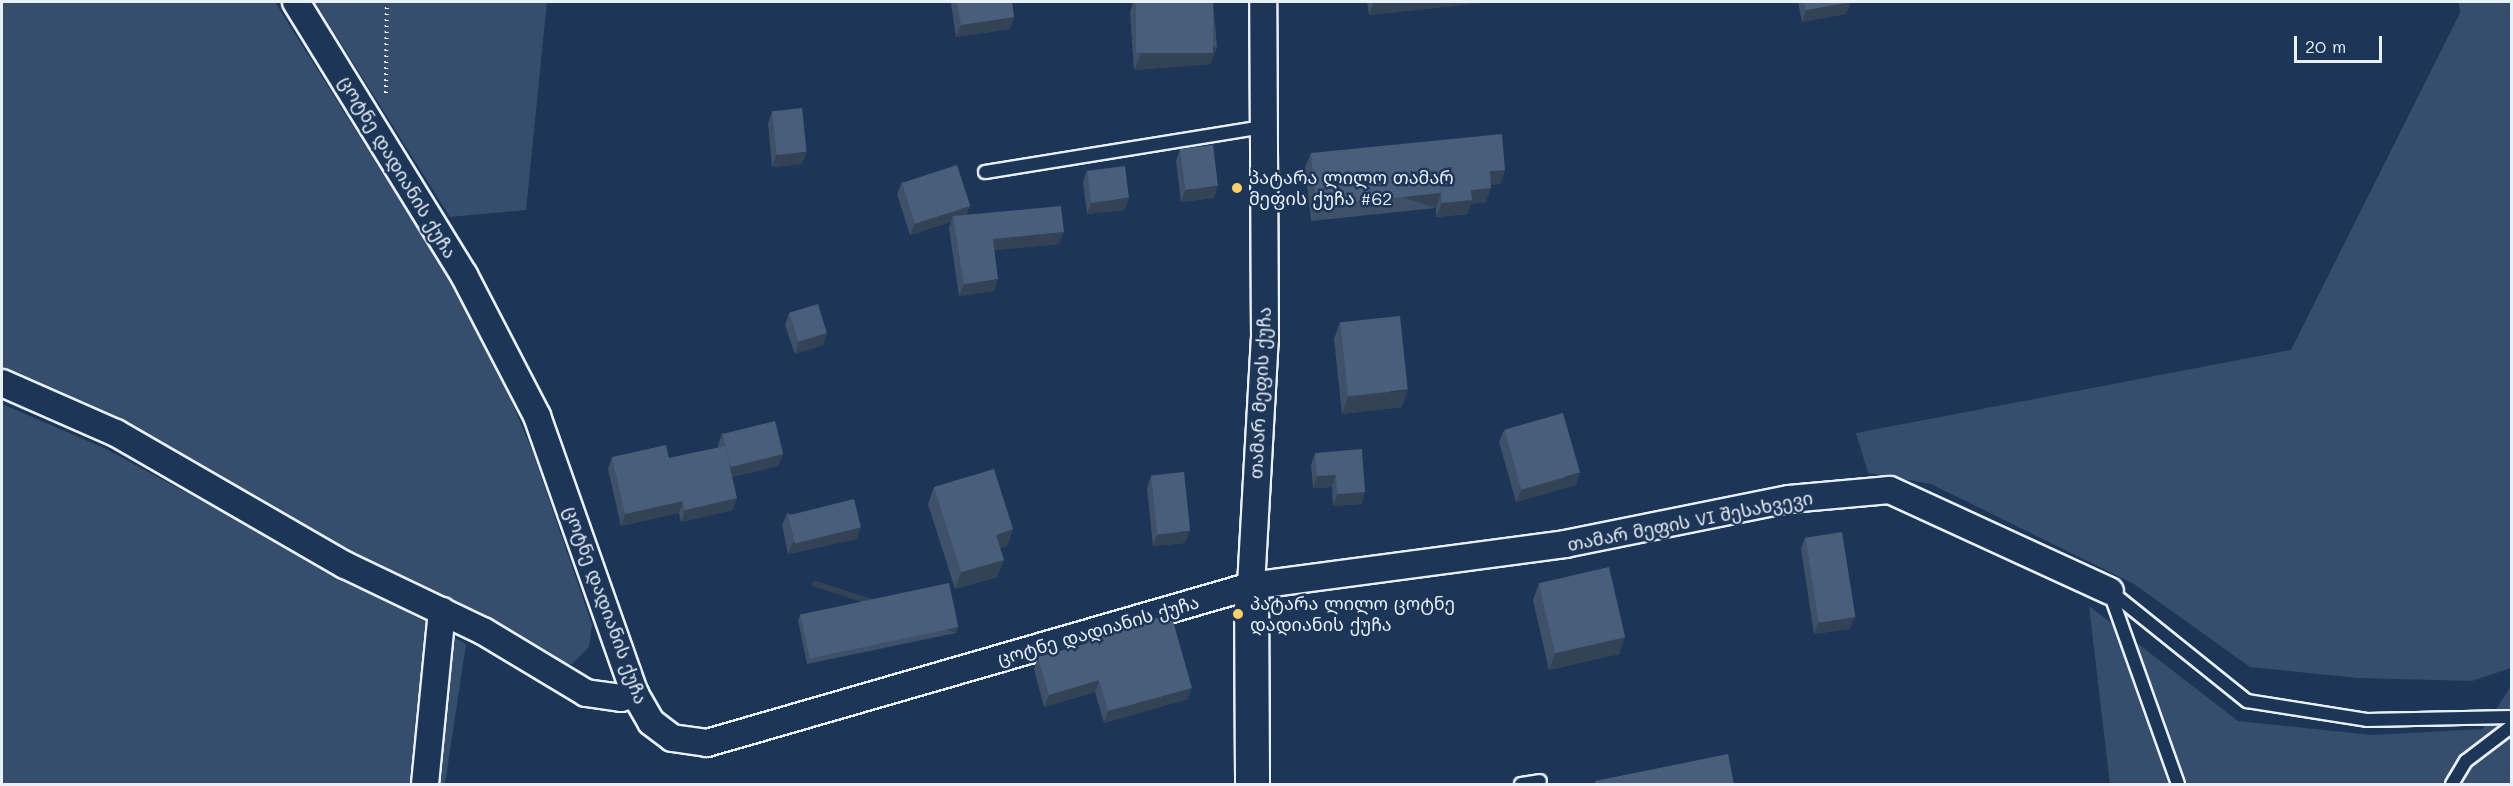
<!DOCTYPE html>
<html>
<head>
<meta charset="utf-8">
<style>
	body { margin:0 }
	#map { position:relative; width:2513px; height:786px; overflow:hidden; background:#1d3557; font-family:Mali,"Noto Sans Georgian",sans-serif }
	div>[style] { position:absolute }
	[style*='--x'] { left:calc(var(--x)*1px); top:calc(var(--y)*1px); width:calc(var(--w)*1px); rotate:calc(var(--a)*1deg) }
	.green>* { inset:0; background:#374d6c }
	.path>* { height:4px; margin-top:-2px; transform-origin:0; background:repeating-linear-gradient(90deg,#e8f1f8 0 1.5px,transparent 0 6px) }
	.roads { filter:drop-shadow(2px 0 #e8f1f8) drop-shadow(-2px 0 #e8f1f8) drop-shadow(0 2px #e8f1f8) drop-shadow(0 -2px #e8f1f8) }
	.lane>* { height:12px; margin:-6px; padding:0 6px; transform-origin:6px; border-radius:6px; background:#1d3557 }
	.street>* { height:26px; margin:-13px; padding:0 13px; transform-origin:13px; border-radius:13px; background:#1d3557 }
	.secondary>* { height:33px; margin:-16.5px; padding:0 16.5px; transform-origin:16.5px; border-radius:16.5px; background:#1d3557 }
	.wall>* { inset:0; background:#3f5169 }
	.shaded-wall>* { inset:0; background:#334255; transform-origin:0 0 }
	.building>* { inset:0; background:#495e7a; transform-origin:0 0 }
	.dots>* { width:16px; height:16px; translate:-50% -50%; box-sizing:border-box; border:3px solid #1d3557; border-radius:50% }
	span { translate:-50% -50%; white-space:nowrap; text-align:center; line-height:1.15; -webkit-text-stroke:5px #1d3557; paint-order:stroke }
	.street-label { font-size:18px; color:#e8f1f8 }
	.poi-label { font-size:18px; color:#e8f1f8 }
	.left { translate:0 -50%; text-align:left }
	.frame { position:absolute; inset:0; border:3px solid #e8f1f8; pointer-events:none }
	.scale { position:absolute; left:2294px; top:36px; width:88px; height:27px; box-sizing:border-box; border:3px solid #e8f1f8; border-top:0; padding-left:8px; font-size:18px; line-height:21px; white-space:nowrap; color:#e8f1f8; -webkit-text-stroke:4px #1d3557; paint-order:stroke }
</style>
</head>
<body>
<div id="map">
	<div class="green">
		<div style="clip-path:polygon(2px 2px,275px 2px,482px 332px,532px 450px,592px 625px,589px 647px,572px 664px,558px 663px,2px 374px)"></div>
		<div style="clip-path:polygon(315px 2px,547px 2px,526px 210px,450px 217px)"></div>
		<div style="clip-path:polygon(2459px 2px,2511px 2px,2511px 668px,2472px 681px,2358px 678px,2250px 667px,2134px 584px,1931px 484px,1868px 473px,1856px 433px,2291px 350px,2460px 13px)"></div>
		<div style="clip-path:polygon(2px 404px,104px 448px,466px 644px,445px 784px,2px 784px)"></div>
		<div style="clip-path:polygon(2089px 606px,2238px 721px,2372px 735px,2483px 729px,2511px 686px,2511px 784px,2110px 784px)"></div>
	</div>
	<div class="path">
		<div style="--x:386;--y:93;--w:91;--a:-89.4"></div>
	</div>
	<div class="roads">
		<div class="lane">
			<div style="--x:985;--y:172;--w:282;--a:-9.2"></div>
			<div style="--x:2110;--y:591;--w:176;--a:38.8"></div>
			<div style="--x:2247;--y:701;--w:121;--a:9"></div>
			<div style="--x:2367;--y:720;--w:145;--a:-1.2"></div>
			<div style="--x:2110;--y:593;--w:203;--a:70.4"></div>
			<div style="--x:1521;--y:784;--w:19;--a:-9"></div>
			<div style="--x:2452;--y:784;--w:27;--a:-59"></div>
			<div style="--x:2466;--y:761;--w:58;--a:-37.3"></div>
		</div>
		<div class="street">
			<div style="--x:296;--y:2;--w:321;--a:58.4"></div>
			<div style="--x:464;--y:275;--w:159;--a:62.6"></div>
			<div style="--x:537;--y:416;--w:295;--a:70.6"></div>
			<div style="--x:635;--y:694;--w:32;--a:60"></div>
			<div style="--x:651;--y:722;--w:26;--a:37"></div>
			<div style="--x:672;--y:738;--w:35;--a:8"></div>
			<div style="--x:707;--y:743;--w:566;--a:-16.1"></div>
			<div style="--x:1251;--y:586;--w:317;--a:-7.6"></div>
			<div style="--x:1565;--y:544;--w:228;--a:-11.4"></div>
			<div style="--x:1789;--y:499;--w:101;--a:-5.1"></div>
			<div style="--x:1890;--y:490;--w:242;--a:24.7"></div>
			<div style="--x:2;--y:383;--w:124;--a:23.7"></div>
			<div style="--x:116;--y:433;--w:264;--a:30"></div>
			<div style="--x:345;--y:565;--w:153;--a:25.6"></div>
			<div style="--x:483;--y:631;--w:120;--a:31"></div>
			<div style="--x:586;--y:693;--w:35;--a:8"></div>
			<div style="--x:621;--y:698;--w:15;--a:-16"></div>
			<div style="--x:1251;--y:586;--w:247;--a:-86.8"></div>
			<div style="--x:1265;--y:339;--w:337;--a:-90.3"></div>
			<div style="--x:425;--y:784;--w:174;--a:-84.4"></div>
		</div>
		<div class="secondary">
			<div style="--x:1251;--y:586;--w:198;--a:89.7"></div>
		</div>
	</div>
	<div class="wall">
		<div style="clip-path:polygon(952px 2px,1012px 2px,1014px 17px,1010px 29px,956px 37px,951px 3px)"></div>
		<div style="clip-path:polygon(1133px 2px,1213px 2px,1217px 47px,1210px 64px,1134px 70px,1130px 12px)"></div>
		<div style="clip-path:polygon(1367px 2px,1482px 2px,1481px 3px,1369px 15px)"></div>
		<div style="clip-path:polygon(1798px 2px,1851px 2px,1846px 14px,1802px 22px)"></div>
		<div style="clip-path:polygon(772px 112px,802px 164px,772px 167px,768px 123px)"></div>
		<div style="clip-path:polygon(1180px 149px,1214px 198px,1181px 202px,1176px 161px)"></div>
		<div style="clip-path:polygon(1311px 153px,1505px 170px,1500px 184px,1491px 185px,1486px 202px,1471px 204px,1467px 214px,1436px 217px,1436px 208px,1311px 221px,1305px 167px)"></div>
		<div style="clip-path:polygon(1087px 170px,1125px 210px,1087px 214px,1083px 182px)"></div>
		<div style="clip-path:polygon(902px 182px,966px 215px,1059px 244px,994px 250px,994px 291px,959px 296px,949px 228px,951px 222px,910px 235px,897px 194px)"></div>
		<div style="clip-path:polygon(789px 313px,827px 333px,823px 345px,795px 354px,785px 325px)"></div>
		<div style="clip-path:polygon(1340px 322px,1402px 407px,1342px 414px,1334px 339px)"></div>
		<div style="clip-path:polygon(1504px 430px,1576px 485px,1516px 502px,1499px 442px)"></div>
		<div style="clip-path:polygon(722px 433px,783px 454px,778px 466px,732px 477px,733px 510px,681px 522px,679px 513px,621px 526px,608px 469px,612px 457px,669px 458px,718px 448px,718px 445px)"></div>
		<div style="clip-path:polygon(1315px 453px,1365px 492px,1361px 504px,1333px 506px,1332px 487px,1313px 488px,1311px 465px)"></div>
		<div style="clip-path:polygon(1151px 476px,1185px 543px,1153px 546px,1147px 488px)"></div>
		<div style="clip-path:polygon(934px 487px,1013px 529px,1007px 546px,1000px 548px,1004px 560px,997px 577px,955px 589px,928px 504px)"></div>
		<div style="clip-path:polygon(787px 513px,857px 539px,788px 554px,782px 525px)"></div>
		<div style="clip-path:polygon(1805px 537px,1850px 629px,1814px 634px,1801px 549px)"></div>
		<div style="clip-path:polygon(1539px 583px,1619px 654px,1549px 670px,1533px 600px)"></div>
		<div style="clip-path:polygon(800px 615px,958px 627px,956px 633px,807px 664px,798px 621px)"></div>
		<div style="clip-path:polygon(1088px 638px,1188px 699px,1104px 723px,1095px 692px,1044px 707px,1034px 669px,1038px 657px,1086px 644px)"></div>
	</div>
	<div class="shaded-wall">
		<div style="clip-path:polygon(1374px 2px,1482px 2px,1481px 3px,1369px 15px)"></div>
		<div style="clip-path:polygon(1851px 2px,1846px 14px,1802px 22px,1806px 10px)"></div>
		<div style="clip-path:polygon(1014px 17px,1010px 29px,956px 37px,961px 25px)"></div>
		<div style="clip-path:polygon(1217px 47px,1210px 64px,1134px 70px,1141px 53px)"></div>
		<div style="clip-path:polygon(807px 152px,802px 164px,772px 167px,776px 155px)"></div>
		<div style="clip-path:polygon(1505px 170px,1500px 184px,1485px 186px,1490px 171px)"></div>
		<div style="clip-path:polygon(1218px 186px,1214px 198px,1181px 202px,1185px 190px)"></div>
		<div style="clip-path:polygon(1491px 188px,1486px 202px,1471px 204px,1467px 214px,1436px 217px,1442px 203px,1471px 190px)"></div>
		<div style="left:1441px;top:193px;width:16px;height:126px;rotate:108deg"></div>
		<div style="clip-path:polygon(1129px 198px,1125px 210px,1087px 214px,1091px 203px)"></div>
		<div style="clip-path:polygon(970px 206px,965px 218px,953px 216px,951px 222px,910px 235px,915px 223px)"></div>
		<div style="clip-path:polygon(1064px 232px,1059px 244px,988px 251px,993px 239px)"></div>
		<div style="clip-path:polygon(998px 279px,994px 291px,959px 296px,964px 284px)"></div>
		<div style="clip-path:polygon(827px 333px,823px 345px,795px 354px,799px 342px)"></div>
		<div style="clip-path:polygon(1408px 390px,1402px 407px,1342px 414px,1348px 397px)"></div>
		<div style="clip-path:polygon(783px 454px,778px 466px,726px 478px,730px 466px)"></div>
		<div style="clip-path:polygon(1580px 473px,1576px 485px,1516px 502px,1521px 490px)"></div>
		<div style="clip-path:polygon(1336px 475px,1332px 487px,1313px 488px,1317px 476px)"></div>
		<div style="clip-path:polygon(1365px 492px,1361px 504px,1333px 506px,1337px 494px)"></div>
		<div style="clip-path:polygon(737px 498px,733px 510px,681px 522px,685px 510px)"></div>
		<div style="clip-path:polygon(683px 501px,679px 513px,621px 526px,625px 514px)"></div>
		<div style="clip-path:polygon(861px 527px,857px 539px,788px 554px,793px 542px)"></div>
		<div style="clip-path:polygon(1013px 529px,1007px 546px,990px 552px,996px 535px)"></div>
		<div style="clip-path:polygon(1190px 531px,1185px 543px,1153px 546px,1157px 535px)"></div>
		<div style="clip-path:polygon(1004px 560px,997px 577px,955px 589px,961px 572px)"></div>
		<div style="clip-path:polygon(1855px 617px,1850px 629px,1814px 634px,1818px 622px)"></div>
		<div style="left:958px;top:627px;width:6px;height:152px;rotate:108deg"></div>
		<div style="clip-path:polygon(1625px 637px,1619px 654px,1549px 670px,1555px 653px)"></div>
		<div style="clip-path:polygon(1099px 680px,1095px 692px,1044px 707px,1049px 695px)"></div>
		<div style="clip-path:polygon(1192px 688px,1188px 699px,1104px 723px,1108px 711px)"></div>
	</div>
	<div class="building">
		<div style="clip-path:polygon(957px 2px,1012px 2px,1014px 17px,961px 25px)"></div>
		<div style="left:1136px;top:2px;width:77px;height:51px"></div>
		<div style="clip-path:polygon(1804px 2px,1851px 2px,1806px 10px)"></div>
		<div style="left:802px;top:108px;width:44px;height:30px;rotate:84deg"></div>
		<div style="clip-path:polygon(1502px 134px,1505px 170px,1490px 171px,1491px 188px,1471px 190px,1472px 200px,1442px 203px,1441px 193px,1316px 206px,1311px 153px)"></div>
		<div style="left:1213px;top:145px;width:41px;height:33px;rotate:83deg"></div>
		<div style="left:957px;top:165px;width:43px;height:58px;rotate:72deg"></div>
		<div style="left:1125px;top:166px;width:32px;height:38px;rotate:83deg"></div>
		<div style="clip-path:polygon(1061px 206px,1064px 232px,993px 239px,998px 279px,964px 284px,953px 216px)"></div>
		<div style="left:818px;top:304px;width:30px;height:30px;rotate:73deg"></div>
		<div style="left:1400px;top:316px;width:74px;height:60px;rotate:84deg"></div>
		<div style="left:1563px;top:413px;width:62px;height:61px;rotate:74deg"></div>
		<div style="left:775px;top:421px;width:34px;height:54px;rotate:76deg"></div>
		<div style="clip-path:polygon(666px 445px,669px 458px,725px 446px,737px 498px,685px 510px,683px 501px,625px 514px,612px 457px)"></div>
		<div style="clip-path:polygon(1362px 449px,1365px 492px,1337px 494px,1336px 475px,1317px 476px,1315px 453px)"></div>
		<div style="clip-path:polygon(994px 469px,1013px 529px,996px 535px,1004px 560px,961px 572px,934px 487px)"></div>
		<div style="left:1184px;top:472px;width:59px;height:33px;rotate:84deg"></div>
		<div style="left:854px;top:499px;width:29px;height:68px;rotate:76deg"></div>
		<div style="left:1842px;top:532px;width:86px;height:37px;rotate:81deg"></div>
		<div style="left:1609px;top:567px;width:72px;height:72px;rotate:77deg"></div>
		<div style="left:949px;top:583px;width:45px;height:152px;rotate:78deg"></div>
		<div style="clip-path:polygon(1171px 614px,1192px 688px,1108px 711px,1099px 680px,1049px 695px,1038px 657px,1089px 643px,1088px 638px)"></div>
		<div style="clip-path:polygon(1728px 754px,1734px 784px,1596px 784px,1595px 781px)"></div>
	</div>
	<div class="dots">
		<div style="left:1237px;top:188px;background:#ffd166"></div>
		<div style="left:1238px;top:614px;background:#ffd166"></div>
	</div>
	<div class="street-label">
		<span style="left:398px;top:167px;rotate:59deg">ცოტნე დადიანის ქუჩა</span>
		<span style="left:1260px;top:393px;rotate:-87deg">თამარ მეფის ქუჩა</span>
		<span style="left:1690px;top:521px;rotate:-11deg">თამარ მეფის VI შესახვევი</span>
		<span style="left:606px;top:605px;rotate:70deg">ცოტნე დადიანის ქუჩა</span>
		<span style="left:1098px;top:630px;rotate:-16deg">ცოტნე დადიანის ქუჩა</span>
	</div>
	<div class="poi-label">
		<span class="left" style="left:1249px;top:188px">პატარა ლილო თამარ<br>მეფის ქუჩა #62</span>
		<span class="left" style="left:1250px;top:614px">პატარა ლილო ცოტნე<br>დადიანის ქუჩა</span>
	</div>
	<div class="frame"></div>
	<div class="scale">20 m</div>
</div>
</body>
</html>
